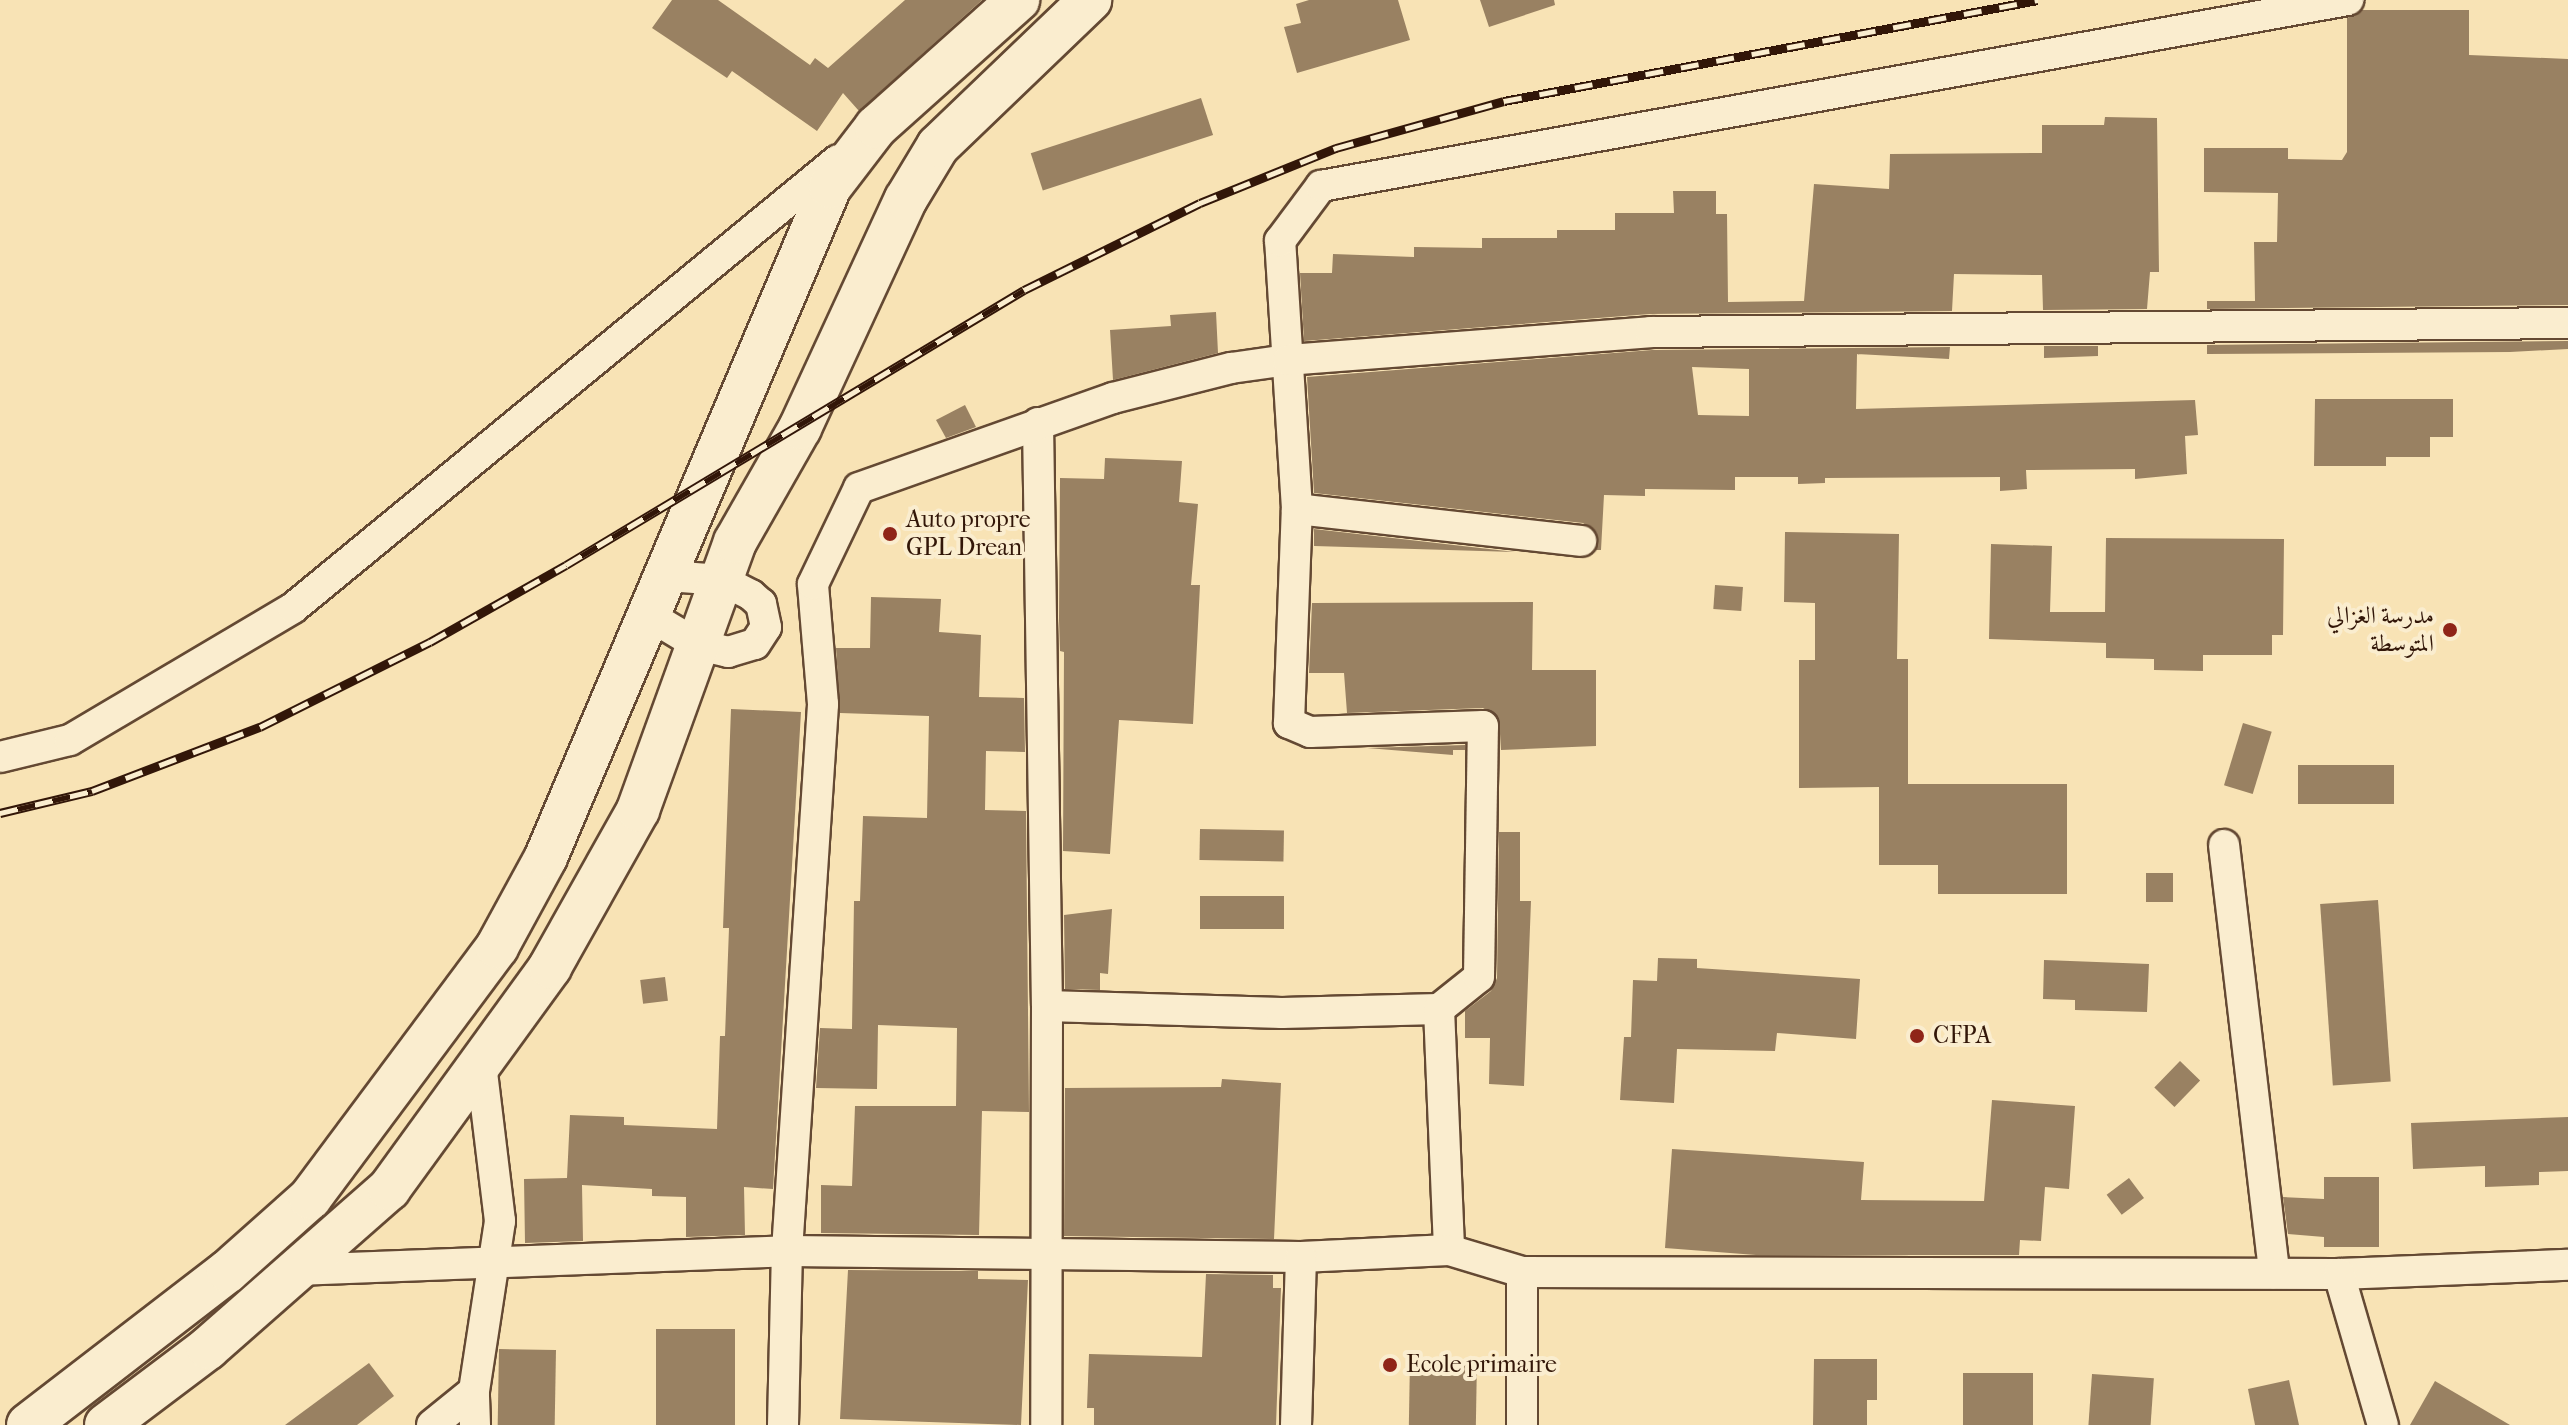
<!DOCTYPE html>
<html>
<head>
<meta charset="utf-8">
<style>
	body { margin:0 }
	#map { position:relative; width:2568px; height:1425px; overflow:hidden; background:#f8e3b5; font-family:"IM FELL French Canon",Amiri,serif }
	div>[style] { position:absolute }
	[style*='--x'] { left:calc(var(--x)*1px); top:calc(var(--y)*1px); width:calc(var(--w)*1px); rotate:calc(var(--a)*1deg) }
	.building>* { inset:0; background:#998162; transform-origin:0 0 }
	.roads { filter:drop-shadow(2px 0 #644933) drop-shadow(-2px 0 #644933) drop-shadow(0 2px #644933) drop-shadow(0 -2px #644933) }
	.street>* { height:30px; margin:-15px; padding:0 15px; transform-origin:15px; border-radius:15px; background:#faedcf }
	.secondary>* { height:42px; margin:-21px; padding:0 21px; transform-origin:21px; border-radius:21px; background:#faedcf }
	.rail>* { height:9px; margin-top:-4.5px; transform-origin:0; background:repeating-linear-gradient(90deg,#faedcf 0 18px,#321608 0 36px); box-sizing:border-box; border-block:2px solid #321608 }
	.dots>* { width:22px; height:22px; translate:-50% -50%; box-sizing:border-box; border:4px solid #faedcf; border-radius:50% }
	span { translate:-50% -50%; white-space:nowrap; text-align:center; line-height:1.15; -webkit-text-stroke:8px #faedcf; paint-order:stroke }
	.poi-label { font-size:24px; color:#321608 }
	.left { translate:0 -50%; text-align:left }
	.right { translate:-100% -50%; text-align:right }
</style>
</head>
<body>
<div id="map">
	<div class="building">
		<div style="clip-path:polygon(672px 0,718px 0,810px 65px,815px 58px,828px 68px,905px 0,982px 0,859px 111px,843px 93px,817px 131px,732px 71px,727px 78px,652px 28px)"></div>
		<div style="clip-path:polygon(1309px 0,1398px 0,1410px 40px,1297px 73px,1284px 27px,1301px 23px,1296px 4px)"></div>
		<div style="clip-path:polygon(1480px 0,1554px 0,1555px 5px,1489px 27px)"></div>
		<div style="clip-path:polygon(2362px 10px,2469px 10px,2469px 55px,2568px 59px,2568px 305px,2207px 309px,2207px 301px,2255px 301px,2254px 242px,2277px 242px,2278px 193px,2204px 192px,2204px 148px,2288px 148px,2288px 159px,2342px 160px,2347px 152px,2347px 18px)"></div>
		<div style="left:1201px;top:98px;width:39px;height:179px;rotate:72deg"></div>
		<div style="clip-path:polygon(2105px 117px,2157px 118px,2159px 272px,2150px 272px,2147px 309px,2043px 310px,2042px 275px,1954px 274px,1952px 311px,1650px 314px,1304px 341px,1300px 273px,1332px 273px,1333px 254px,1414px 257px,1414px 247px,1482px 248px,1482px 238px,1557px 238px,1557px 230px,1615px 230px,1615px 213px,1674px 213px,1673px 191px,1716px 191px,1716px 214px,1727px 214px,1728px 302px,1804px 301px,1814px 184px,1889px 189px,1890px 154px,2042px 153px,2042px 125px,2104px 125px)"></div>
		<div style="clip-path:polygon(1216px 312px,1218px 353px,1113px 380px,1110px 330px,1171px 326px,1170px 315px)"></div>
		<div style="clip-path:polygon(2568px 341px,2568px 349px,2510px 352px,2207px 354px,2207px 345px)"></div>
		<div style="clip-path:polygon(2044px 346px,2098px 346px,2098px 356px,2044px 358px)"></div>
		<div style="clip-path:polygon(evenodd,1950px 347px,1949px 359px,1857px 354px,1856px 409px,2195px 400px,2198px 435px,2185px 436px,2187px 474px,2135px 479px,2135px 469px,2026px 470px,2027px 489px,2000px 491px,2000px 477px,1825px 478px,1825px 483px,1798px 484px,1798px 477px,1735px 477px,1735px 490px,1645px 489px,1645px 496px,1604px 495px,1601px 550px,1596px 550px,1597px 533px,1583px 523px,1314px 493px,1307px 377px,1652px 350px,1950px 347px,1692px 367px,1749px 369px,1749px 416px,1698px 415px,1692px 367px)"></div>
		<div style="clip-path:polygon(2315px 399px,2453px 399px,2453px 437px,2430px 437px,2430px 457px,2386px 457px,2386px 466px,2314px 466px)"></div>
		<div style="clip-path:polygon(965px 405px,976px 427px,946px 438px,936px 420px)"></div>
		<div style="clip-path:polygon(1105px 458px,1182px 461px,1179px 502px,1198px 504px,1191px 585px,1200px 585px,1193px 724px,1119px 720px,1110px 854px,1063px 851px,1064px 652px,1060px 651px,1059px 620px,1060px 478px,1104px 479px)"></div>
		<div style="clip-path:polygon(1314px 529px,1515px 552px,1314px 546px)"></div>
		<div style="clip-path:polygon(1785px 532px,1899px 534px,1897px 659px,1908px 659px,1908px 784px,2067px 784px,2067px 894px,1938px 894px,1938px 865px,1879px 865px,1879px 787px,1799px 788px,1799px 660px,1815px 660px,1815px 603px,1784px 602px)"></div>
		<div style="clip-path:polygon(2106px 538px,2284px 539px,2283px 635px,2272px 635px,2272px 655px,2203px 655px,2203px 671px,2154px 670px,2154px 659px,2106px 658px,2106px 643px,1989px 639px,1991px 544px,2052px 546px,2050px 612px,2105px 612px)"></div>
		<div style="left:1715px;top:585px;width:28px;height:24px;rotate:4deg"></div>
		<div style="clip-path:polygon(871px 597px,941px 599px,939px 632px,981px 635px,979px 697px,1024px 698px,1025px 752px,986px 751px,985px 810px,1026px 811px,1029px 1112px,982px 1111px,979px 1235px,821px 1233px,821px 1185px,852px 1186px,855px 1106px,956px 1106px,957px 1028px,878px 1025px,877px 1089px,816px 1088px,820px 1028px,852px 1029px,854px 901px,860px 901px,863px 816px,927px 818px,929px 716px,840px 713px,836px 648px,870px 648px)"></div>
		<div style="clip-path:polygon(1533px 602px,1532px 670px,1596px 670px,1596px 746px,1501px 750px,1499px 718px,1483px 708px,1347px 713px,1344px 673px,1309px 673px,1312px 603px)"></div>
		<div style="clip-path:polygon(731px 709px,801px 712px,773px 1189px,744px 1187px,745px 1235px,686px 1237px,686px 1197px,652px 1196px,652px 1189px,582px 1185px,583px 1241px,525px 1243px,524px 1179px,567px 1178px,570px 1115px,624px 1117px,624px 1125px,717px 1129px,720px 1036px,725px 1036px,729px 928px,723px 928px)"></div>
		<div style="left:2243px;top:723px;width:30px;height:65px;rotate:17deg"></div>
		<div style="clip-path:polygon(1465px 745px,1465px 750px,1453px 750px,1453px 755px,1367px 748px)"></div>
		<div style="left:2298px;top:765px;width:96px;height:39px"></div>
		<div style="left:1200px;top:829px;width:84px;height:31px;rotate:1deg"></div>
		<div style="clip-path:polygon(1499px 832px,1520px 832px,1520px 901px,1531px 901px,1524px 1086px,1489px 1084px,1490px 1038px,1465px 1038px,1465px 1011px,1491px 991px,1497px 978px)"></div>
		<div style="left:2146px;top:873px;width:27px;height:29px"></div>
		<div style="left:1284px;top:896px;width:33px;height:84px;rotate:90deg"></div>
		<div style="left:2378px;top:900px;width:182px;height:58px;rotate:86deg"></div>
		<div style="clip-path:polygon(1112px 909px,1108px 974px,1100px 973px,1100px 990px,1065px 989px,1064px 915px)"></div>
		<div style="clip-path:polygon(1658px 958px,1697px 959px,1697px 968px,1860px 979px,1856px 1039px,1777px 1033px,1775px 1051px,1677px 1049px,1674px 1103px,1620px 1100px,1624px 1037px,1631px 1037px,1633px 980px,1657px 981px)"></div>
		<div style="clip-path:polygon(2044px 960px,2149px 964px,2147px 1012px,2075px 1010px,2075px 1000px,2043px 999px)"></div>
		<div style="left:665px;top:977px;width:24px;height:25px;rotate:83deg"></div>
		<div style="left:2180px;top:1061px;width:28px;height:37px;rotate:44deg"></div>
		<div style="clip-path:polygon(1222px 1079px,1281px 1083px,1274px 1239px,1064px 1236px,1065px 1088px,1221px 1087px)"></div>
		<div style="clip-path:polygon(1992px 1100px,2075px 1106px,2069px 1189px,2045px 1187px,2041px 1241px,2020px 1240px,2019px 1255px,1756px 1255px,1665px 1248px,1672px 1149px,1864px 1162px,1861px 1200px,1984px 1201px)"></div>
		<div style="clip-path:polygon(2568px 1117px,2568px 1171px,2539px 1172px,2539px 1185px,2485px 1187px,2485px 1166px,2413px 1169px,2411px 1123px)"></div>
		<div style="clip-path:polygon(2324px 1177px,2379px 1177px,2379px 1247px,2324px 1247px,2324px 1237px,2288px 1234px,2283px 1197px,2324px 1199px)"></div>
		<div style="left:2129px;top:1178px;width:25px;height:28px;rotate:53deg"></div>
		<div style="clip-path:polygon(848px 1270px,978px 1271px,978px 1279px,1028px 1280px,1021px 1425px,840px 1419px)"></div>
		<div style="clip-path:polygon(1206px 1274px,1273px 1275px,1273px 1288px,1281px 1288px,1276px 1425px,1094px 1425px,1094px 1408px,1087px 1408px,1089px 1354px,1202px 1357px)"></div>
		<div style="left:656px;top:1329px;width:79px;height:96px"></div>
		<div style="left:499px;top:1349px;width:57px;height:76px;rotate:1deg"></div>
		<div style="left:1410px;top:1359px;width:67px;height:66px;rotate:1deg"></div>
		<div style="clip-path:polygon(1814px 1359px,1877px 1359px,1877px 1400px,1867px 1400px,1867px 1425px,1813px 1425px)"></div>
		<div style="clip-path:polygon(369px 1363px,394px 1396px,357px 1425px,285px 1425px)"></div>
		<div style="left:1963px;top:1373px;width:70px;height:52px"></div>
		<div style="left:2092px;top:1374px;width:62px;height:51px;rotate:4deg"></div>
		<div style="clip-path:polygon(2289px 1380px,2299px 1425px,2255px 1425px,2248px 1389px)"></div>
		<div style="clip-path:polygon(2435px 1381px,2510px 1425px,2410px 1425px)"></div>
	</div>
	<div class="roads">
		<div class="street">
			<div style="--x:1038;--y:423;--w:583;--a:89.12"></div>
			<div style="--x:1047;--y:1006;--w:419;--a:90.1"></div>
			<div style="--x:1297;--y:509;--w:286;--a:6.4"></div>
			<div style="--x:650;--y:616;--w:56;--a:31.1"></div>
			<div style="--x:698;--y:645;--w:31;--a:13"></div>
			<div style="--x:728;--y:652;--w:28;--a:-17"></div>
			<div style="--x:755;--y:644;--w:20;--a:-57"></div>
			<div style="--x:766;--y:627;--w:24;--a:-102"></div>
			<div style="--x:761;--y:604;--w:13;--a:-138"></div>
			<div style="--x:751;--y:595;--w:34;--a:-153"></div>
			<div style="--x:721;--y:580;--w:53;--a:-175.7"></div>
			<div style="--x:0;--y:757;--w:72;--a:-13.7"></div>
			<div style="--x:70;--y:740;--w:259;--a:-30.6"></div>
			<div style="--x:293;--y:608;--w:705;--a:-39.42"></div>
			<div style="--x:2224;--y:845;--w:431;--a:83.3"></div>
			<div style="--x:1047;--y:1006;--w:235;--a:1.7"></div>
			<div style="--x:1282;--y:1013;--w:157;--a:-1.5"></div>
			<div style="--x:1439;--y:1009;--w:241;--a:87.6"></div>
			<div style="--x:1439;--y:1009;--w:51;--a:-38.7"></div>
			<div style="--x:1479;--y:977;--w:251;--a:-89.1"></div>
			<div style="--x:1483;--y:726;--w:173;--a:178"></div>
			<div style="--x:1310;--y:732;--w:23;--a:-157"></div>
			<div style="--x:1289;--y:723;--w:214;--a:-87.9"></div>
			<div style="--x:1297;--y:509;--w:269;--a:-93.6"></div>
			<div style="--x:1280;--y:241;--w:69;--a:-53.3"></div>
			<div style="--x:1321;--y:186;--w:1044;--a:-10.27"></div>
			<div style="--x:296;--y:1270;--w:491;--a:-2.2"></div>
			<div style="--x:787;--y:1251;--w:514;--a:0.67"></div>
			<div style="--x:1301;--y:1257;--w:148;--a:-2.7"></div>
			<div style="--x:1449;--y:1250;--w:76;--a:16.8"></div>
			<div style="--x:1522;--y:1272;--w:817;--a:0.14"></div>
			<div style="--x:2339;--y:1274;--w:229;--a:-2.3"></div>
			<div style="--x:1522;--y:1272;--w:153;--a:90"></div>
			<div style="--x:2339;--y:1274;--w:157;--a:73.8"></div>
			<div style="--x:432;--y:1425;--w:54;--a:-39"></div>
			<div style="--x:475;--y:1425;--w:34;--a:-92"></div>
			<div style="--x:474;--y:1391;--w:172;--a:-81.3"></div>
			<div style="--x:500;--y:1221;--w:158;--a:-96.9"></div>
			<div style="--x:783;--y:1425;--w:174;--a:-88.7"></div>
			<div style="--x:787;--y:1251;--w:548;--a:-86.23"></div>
			<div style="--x:823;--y:704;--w:120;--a:-94.8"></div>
			<div style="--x:813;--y:584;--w:106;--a:-64.4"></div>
			<div style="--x:859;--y:488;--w:269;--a:-19.5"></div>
			<div style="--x:1113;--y:398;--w:122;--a:-14.3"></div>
			<div style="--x:1231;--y:368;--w:58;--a:-8"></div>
			<div style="--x:1288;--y:360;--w:364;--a:-4.4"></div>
			<div style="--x:1651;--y:332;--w:917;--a:-0.56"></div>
			<div style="--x:1296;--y:1425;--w:168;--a:-88.3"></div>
		</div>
		<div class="secondary">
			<div style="--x:28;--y:1425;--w:252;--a:-37.6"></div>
			<div style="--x:228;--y:1271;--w:110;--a:-41.7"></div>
			<div style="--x:310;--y:1198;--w:313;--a:-53.3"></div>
			<div style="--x:497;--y:947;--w:102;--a:-61.4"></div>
			<div style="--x:546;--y:857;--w:728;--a:-67.03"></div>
			<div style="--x:830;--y:187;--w:76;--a:-52.5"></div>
			<div style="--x:876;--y:127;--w:191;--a:-41.8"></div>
			<div style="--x:106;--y:1425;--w:128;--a:-37"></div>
			<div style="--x:208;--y:1348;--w:241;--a:-41.3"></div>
			<div style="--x:389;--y:1189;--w:274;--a:-54"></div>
			<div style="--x:550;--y:967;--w:180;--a:-60.7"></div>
			<div style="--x:638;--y:810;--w:285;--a:-70.1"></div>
			<div style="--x:735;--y:542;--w:131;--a:-60.3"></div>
			<div style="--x:800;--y:428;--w:252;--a:-65.2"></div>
			<div style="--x:906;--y:199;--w:62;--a:-58.9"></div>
			<div style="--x:938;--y:146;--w:211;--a:-43.8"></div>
		</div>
	</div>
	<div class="rail">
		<div style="--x:0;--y:813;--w:95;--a:-13.4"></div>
		<div style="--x:92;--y:791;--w:180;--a:-20.9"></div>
		<div style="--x:260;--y:727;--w:190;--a:-26.6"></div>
		<div style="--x:430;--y:642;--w:156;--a:-29.5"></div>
		<div style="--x:566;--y:565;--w:534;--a:-30.98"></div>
		<div style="--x:1024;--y:290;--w:196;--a:-26.3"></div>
		<div style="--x:1200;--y:203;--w:147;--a:-22"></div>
		<div style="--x:1336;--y:148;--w:174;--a:-15.6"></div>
		<div style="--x:1504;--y:101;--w:543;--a:-10.71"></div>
	</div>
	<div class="dots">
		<div style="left:890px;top:534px;background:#8f2418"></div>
		<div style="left:2450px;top:630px;background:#8f2418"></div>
		<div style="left:1917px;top:1036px;background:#8f2418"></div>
		<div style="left:1390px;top:1365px;background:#8f2418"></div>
	</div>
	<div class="poi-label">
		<span class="left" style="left:906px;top:534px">Auto propre<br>GPL Drean</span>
		<span class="right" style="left:2434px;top:630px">مدرسة الغزالي<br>المتوسطة</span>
		<span class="left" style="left:1933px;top:1036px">CFPA</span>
		<span class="left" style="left:1406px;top:1365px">Ecole primaire</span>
	</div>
</div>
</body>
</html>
